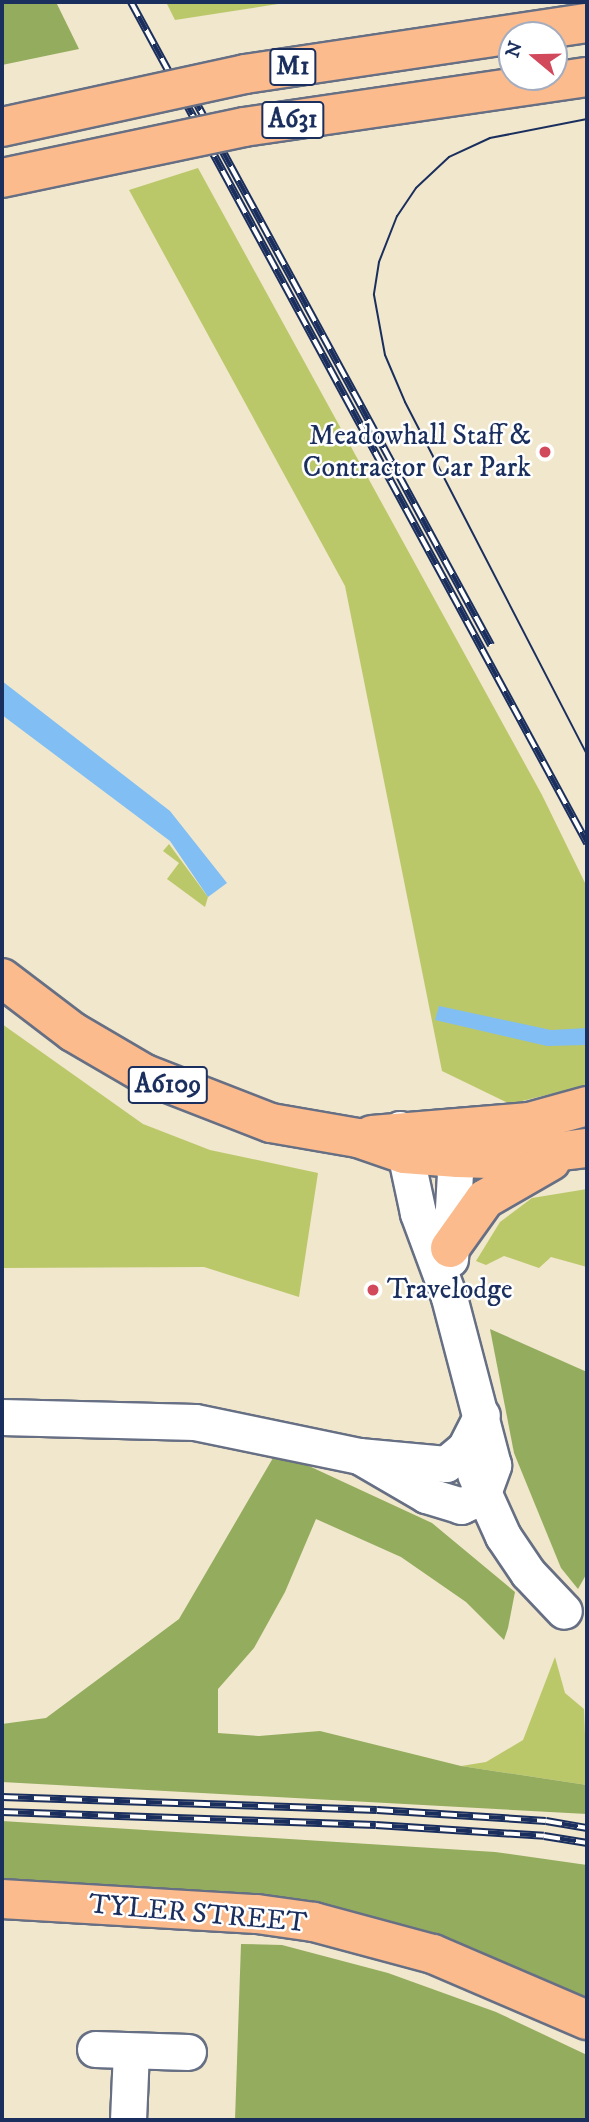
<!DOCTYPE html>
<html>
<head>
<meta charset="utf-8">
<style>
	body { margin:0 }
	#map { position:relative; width:589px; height:2122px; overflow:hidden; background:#f0e7cc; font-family:"IM FELL DW Pica",serif }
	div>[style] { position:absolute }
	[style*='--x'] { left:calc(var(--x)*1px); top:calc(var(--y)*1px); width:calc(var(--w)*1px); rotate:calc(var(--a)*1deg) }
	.green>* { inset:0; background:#bbc86a }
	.forest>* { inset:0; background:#94ac5e }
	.water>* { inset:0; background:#81bef4 }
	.roads { filter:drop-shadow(2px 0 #666f84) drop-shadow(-2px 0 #666f84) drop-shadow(0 2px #666f84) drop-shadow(0 -2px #666f84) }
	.minor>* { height:35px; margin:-17.5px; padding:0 17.5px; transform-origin:17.5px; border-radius:17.5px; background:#fff }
	.major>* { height:38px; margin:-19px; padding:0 19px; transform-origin:19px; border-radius:19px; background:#fbbb8d }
	.tram>* { height:2px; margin:-1px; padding:0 1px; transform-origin:1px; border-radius:1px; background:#1b2f5e }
	.rail>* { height:8px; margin-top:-4px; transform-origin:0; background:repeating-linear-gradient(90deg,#fff 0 16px,#1b2f5e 0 32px); box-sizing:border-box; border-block:2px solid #1b2f5e }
	.bridges { filter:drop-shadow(2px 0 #666f84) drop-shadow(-2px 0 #666f84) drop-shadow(0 2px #666f84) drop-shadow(0 -2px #666f84) }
	.highway-bridge>* { height:38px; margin:-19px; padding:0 19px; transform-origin:19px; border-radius:19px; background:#fbbb8d }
	.dots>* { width:19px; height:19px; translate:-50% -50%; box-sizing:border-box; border:4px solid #fff; border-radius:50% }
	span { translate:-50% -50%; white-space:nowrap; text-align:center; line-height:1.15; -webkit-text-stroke:5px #fff; paint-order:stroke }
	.shield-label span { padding:2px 5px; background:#fff; border:2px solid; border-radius:5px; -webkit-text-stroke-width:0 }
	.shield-label { font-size:26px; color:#1b2f5e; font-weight:700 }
	.poi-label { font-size:28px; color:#1b2f5e }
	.right { translate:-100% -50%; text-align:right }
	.left { translate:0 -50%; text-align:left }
	.street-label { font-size:28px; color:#1b2f5e }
	.frame { position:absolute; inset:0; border:4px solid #1b2f5e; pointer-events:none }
	.north { position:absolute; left:498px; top:21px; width:70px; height:70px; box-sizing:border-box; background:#fff; border:2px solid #a4acbf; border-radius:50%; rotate:289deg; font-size:19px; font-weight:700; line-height:28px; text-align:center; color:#1b2f5e }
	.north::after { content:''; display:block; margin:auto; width:24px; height:32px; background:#d1495b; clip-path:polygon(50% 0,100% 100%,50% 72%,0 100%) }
</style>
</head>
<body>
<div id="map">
	<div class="green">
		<div style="clip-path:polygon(166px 2px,291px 2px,175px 20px)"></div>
		<div style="clip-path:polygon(198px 168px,542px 795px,587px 887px,587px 1085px,510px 1104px,442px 1071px,345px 586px,129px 190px)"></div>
		<div style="clip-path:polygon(169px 844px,208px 897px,205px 907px,167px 879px,179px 863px,163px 851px)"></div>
		<div style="clip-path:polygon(2px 1024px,143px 1124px,210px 1150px,318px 1173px,299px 1297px,204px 1267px,2px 1268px)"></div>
		<div style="clip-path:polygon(587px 1189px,587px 1267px,551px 1257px,539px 1268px,504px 1256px,486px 1265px,476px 1261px,500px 1222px,532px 1198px)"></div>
		<div style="clip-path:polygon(555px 1657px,565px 1693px,584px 1709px,587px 1785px,461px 1766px,486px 1762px,523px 1740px)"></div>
	</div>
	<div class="forest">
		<div style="clip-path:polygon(2px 2px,56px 2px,79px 49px,2px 65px)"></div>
		<div style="clip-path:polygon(490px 1329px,587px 1372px,587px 1573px,578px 1589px,561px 1568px,514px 1453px)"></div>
		<div style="clip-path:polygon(283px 1454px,432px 1523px,515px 1592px,508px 1628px,504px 1640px,466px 1602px,401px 1557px,316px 1519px,285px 1592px,254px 1648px,218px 1689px,218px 1733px,259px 1736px,320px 1731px,461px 1766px,587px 1785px,587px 1814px,2px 1782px,2px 1724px,46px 1718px,179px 1619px,273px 1458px)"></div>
		<div style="clip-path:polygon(2px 1821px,495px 1852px,587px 1865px,587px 1997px,456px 1951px,2px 1884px)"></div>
		<div style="clip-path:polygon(241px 1944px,282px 1945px,388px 1973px,496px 2012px,587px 2055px,587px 2120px,235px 2120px)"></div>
	</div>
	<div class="water">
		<div style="clip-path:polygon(2px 681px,170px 811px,227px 883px,208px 897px,170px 841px,2px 715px)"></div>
		<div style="clip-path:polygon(439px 1006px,551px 1030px,587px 1028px,587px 1045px,547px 1046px,435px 1020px)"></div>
	</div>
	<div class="roads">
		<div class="minor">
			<div style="--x:441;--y:1132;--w:43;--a:71.1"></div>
			<div style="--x:455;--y:1173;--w:86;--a:93.3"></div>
			<div style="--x:2;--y:1417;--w:193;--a:1.5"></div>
			<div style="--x:195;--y:1422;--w:167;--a:11.7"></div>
			<div style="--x:359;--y:1456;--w:87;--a:5.3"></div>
			<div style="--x:446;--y:1464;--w:25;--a:-40"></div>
			<div style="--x:465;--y:1448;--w:37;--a:-63"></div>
			<div style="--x:359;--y:1456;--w:78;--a:30.2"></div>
			<div style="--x:426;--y:1495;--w:37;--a:17"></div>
			<div style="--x:461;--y:1506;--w:23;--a:-25"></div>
			<div style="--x:482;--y:1496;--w:33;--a:-70"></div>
			<div style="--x:493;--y:1465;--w:174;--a:-104.7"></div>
			<div style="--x:449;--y:1297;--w:90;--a:-110.3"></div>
			<div style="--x:418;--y:1213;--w:86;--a:-102.1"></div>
			<div style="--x:475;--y:1474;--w:68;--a:65.7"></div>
			<div style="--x:503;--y:1536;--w:45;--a:56"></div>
			<div style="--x:528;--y:1573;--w:52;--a:46.5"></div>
			<div style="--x:95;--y:2049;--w:93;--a:1.8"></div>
			<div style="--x:128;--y:2120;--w:69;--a:-87.5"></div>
		</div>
		<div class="major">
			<div style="--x:2;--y:978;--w:89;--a:37.3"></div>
			<div style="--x:73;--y:1032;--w:83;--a:30.3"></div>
			<div style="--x:145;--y:1074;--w:135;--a:21.3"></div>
			<div style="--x:271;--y:1123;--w:88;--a:9.8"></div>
			<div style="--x:358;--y:1138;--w:49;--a:19.2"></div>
			<div style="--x:404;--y:1154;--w:54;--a:4.2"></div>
			<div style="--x:458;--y:1158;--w:38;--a:2"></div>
			<div style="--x:496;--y:1159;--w:92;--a:-6.9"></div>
			<div style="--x:372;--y:1135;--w:158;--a:-4.7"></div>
			<div style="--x:529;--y:1122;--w:60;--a:-15.4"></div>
			<div style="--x:450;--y:1248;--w:60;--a:-54.5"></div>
			<div style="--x:485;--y:1199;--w:76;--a:-29.9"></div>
			<div style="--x:2;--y:1899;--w:255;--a:3.4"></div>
			<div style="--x:257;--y:1914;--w:58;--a:8"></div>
			<div style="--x:314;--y:1922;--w:123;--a:15.1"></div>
			<div style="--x:433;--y:1954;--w:168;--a:23.2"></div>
		</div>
	</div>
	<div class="tram">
		<div style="--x:587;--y:119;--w:99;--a:168.9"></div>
		<div style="--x:490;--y:138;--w:45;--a:155.1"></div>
		<div style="--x:449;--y:157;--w:45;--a:136.8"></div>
		<div style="--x:416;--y:188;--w:34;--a:124"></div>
		<div style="--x:397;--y:216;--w:49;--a:111.4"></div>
		<div style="--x:379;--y:262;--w:33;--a:99"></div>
		<div style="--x:374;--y:295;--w:61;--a:79.6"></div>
		<div style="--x:385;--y:355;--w:51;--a:66.9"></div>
		<div style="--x:405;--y:402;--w:396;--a:62.7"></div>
	</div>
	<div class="rail">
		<div style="--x:131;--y:2;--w:957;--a:61.53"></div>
		<div style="--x:185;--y:82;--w:641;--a:61.48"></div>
		<div style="--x:2;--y:1797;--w:375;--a:2"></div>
		<div style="--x:377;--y:1810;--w:169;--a:3.7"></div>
		<div style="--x:546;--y:1821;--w:42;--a:9.7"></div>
		<div style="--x:2;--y:1812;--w:374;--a:2"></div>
		<div style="--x:376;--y:1825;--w:168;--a:3.7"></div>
		<div style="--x:544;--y:1836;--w:44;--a:9.2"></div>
	</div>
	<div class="bridges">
		<div class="highway-bridge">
			<div style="--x:2;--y:127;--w:249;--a:-12.3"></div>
			<div style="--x:245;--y:74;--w:346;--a:-8.5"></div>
			<div style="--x:2;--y:178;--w:247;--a:-11.9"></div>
			<div style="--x:244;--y:127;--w:347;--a:-8.3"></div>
		</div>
	</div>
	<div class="dots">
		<div style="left:545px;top:452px;background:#d1495b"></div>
		<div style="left:373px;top:1290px;background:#d1495b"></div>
	</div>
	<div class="shield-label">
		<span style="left:293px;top:67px">M1</span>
		<span style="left:293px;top:120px">A631</span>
		<span style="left:168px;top:1085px">A6109</span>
	</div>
	<div class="poi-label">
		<span class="right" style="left:531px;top:452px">Meadowhall Staff &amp;<br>Contractor Car Park</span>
		<span class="left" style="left:387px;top:1290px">Travelodge</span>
	</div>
	<div class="street-label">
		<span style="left:198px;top:1914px;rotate:5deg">TYLER STREET</span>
	</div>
	<div class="frame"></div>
	<div class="north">N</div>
</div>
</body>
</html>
